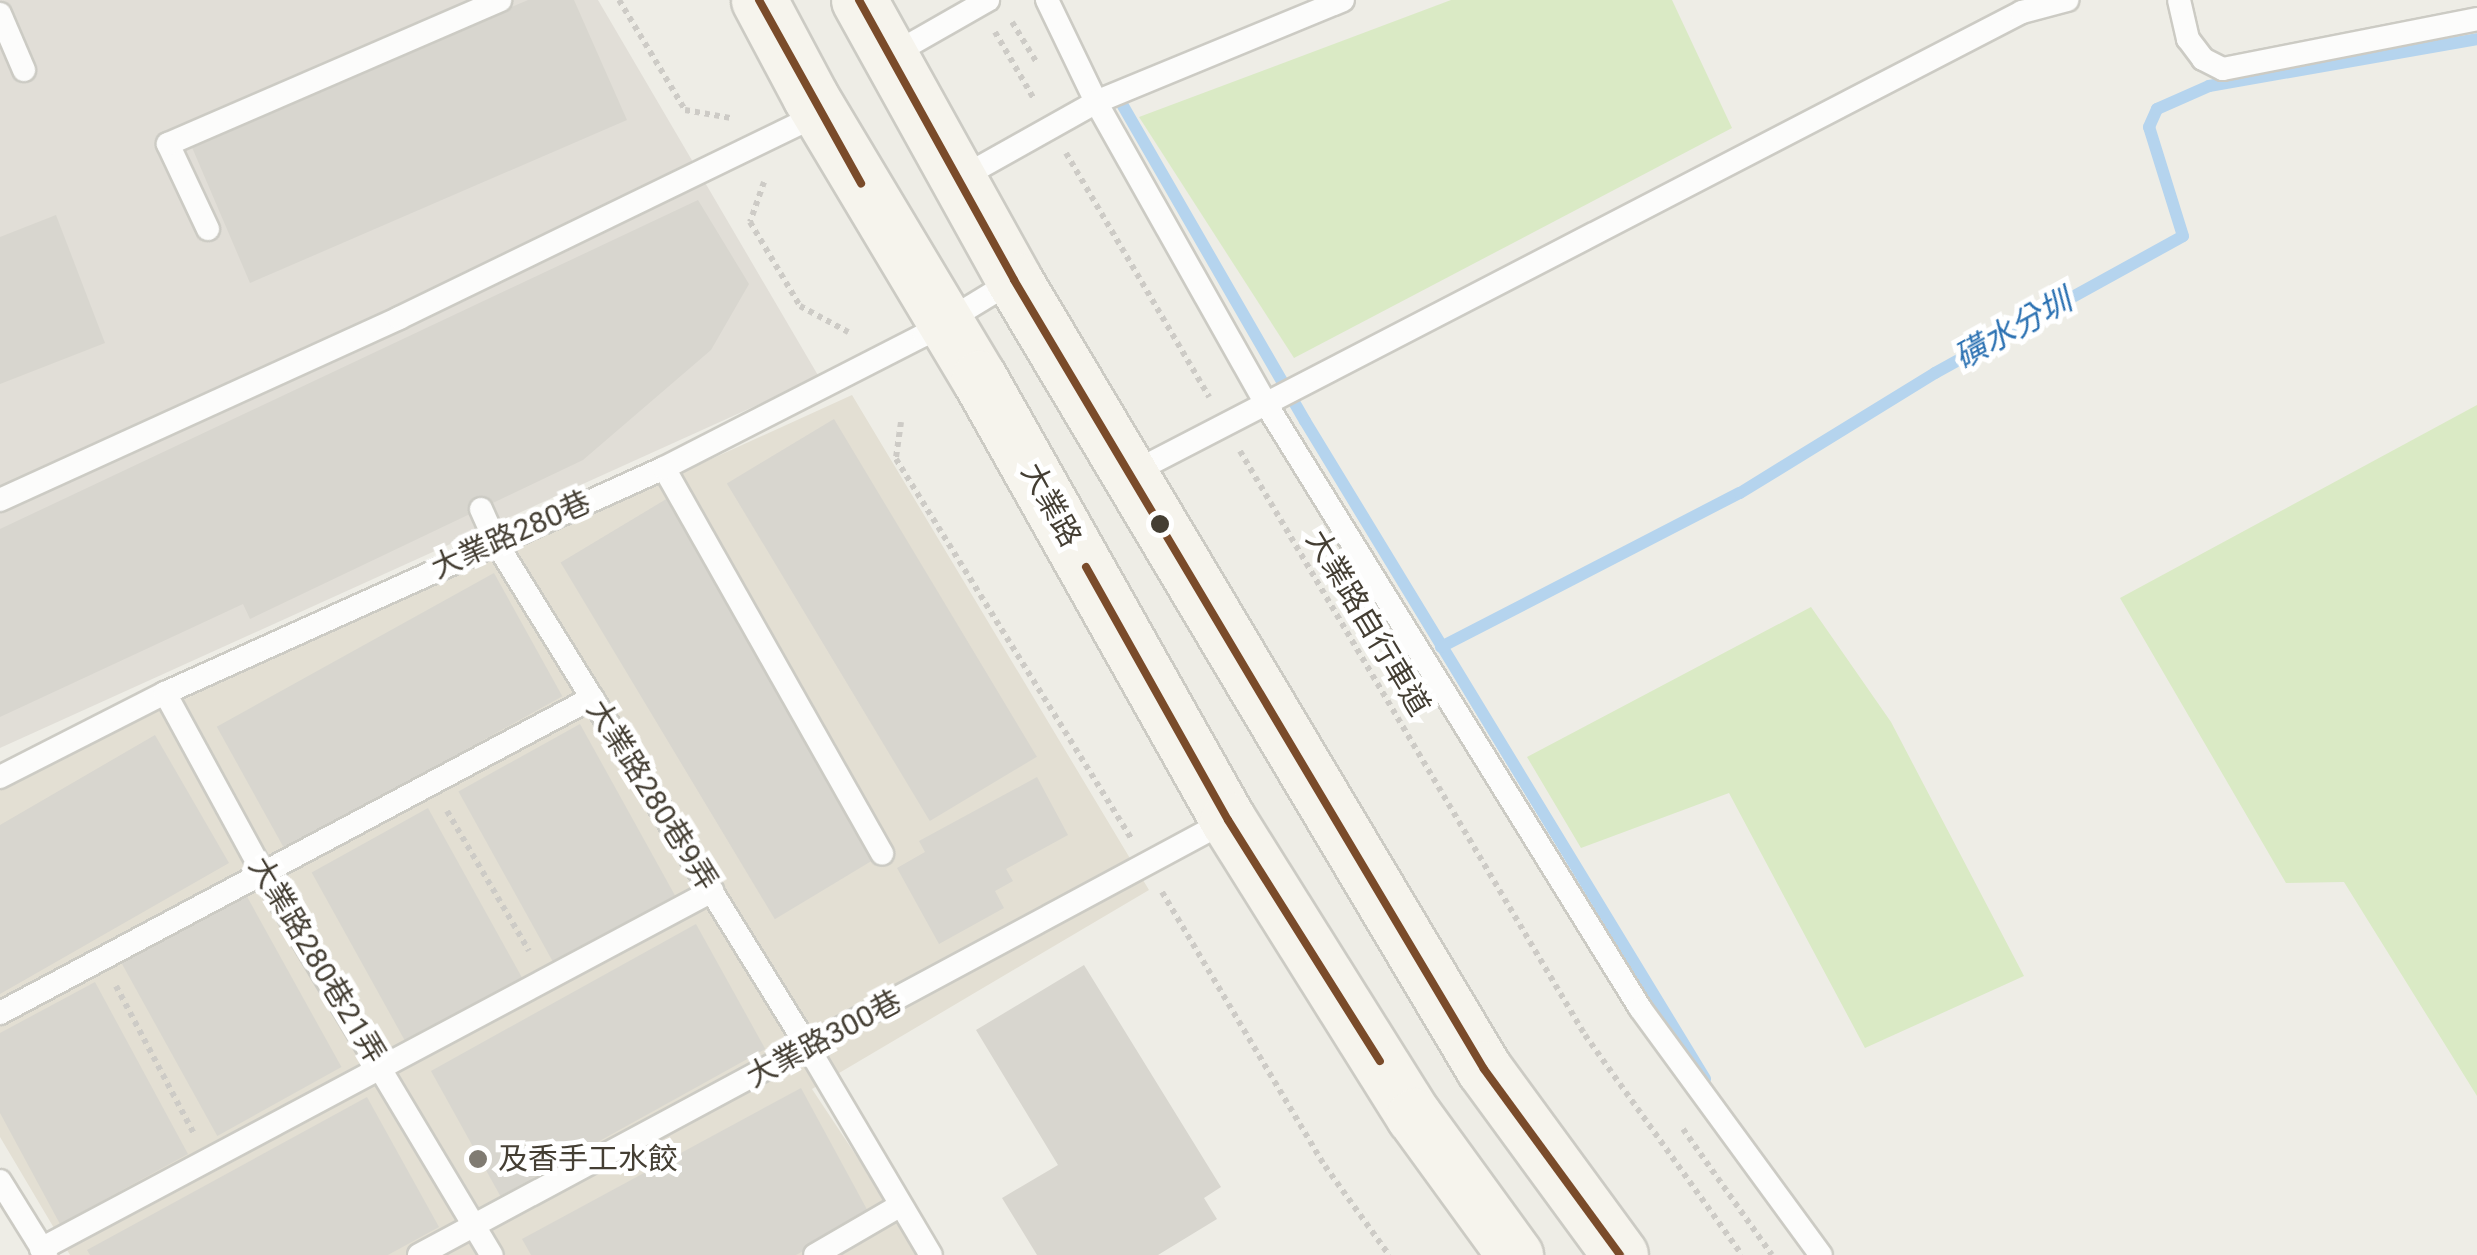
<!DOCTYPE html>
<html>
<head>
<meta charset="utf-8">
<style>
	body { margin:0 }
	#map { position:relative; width:2477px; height:1255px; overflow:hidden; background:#eeede6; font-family:Roboto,"Noto Sans TC",sans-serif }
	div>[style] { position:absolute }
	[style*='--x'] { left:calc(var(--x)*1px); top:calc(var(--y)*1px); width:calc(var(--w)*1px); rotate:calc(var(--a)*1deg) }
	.residential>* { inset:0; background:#e3dfd3 }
	.industrial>* { inset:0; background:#e1ded7 }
	.green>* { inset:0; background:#daeac5 }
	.stream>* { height:12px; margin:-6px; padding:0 6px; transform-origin:6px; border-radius:6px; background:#b5d4ee }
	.building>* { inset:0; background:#d8d6cf; transform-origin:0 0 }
	.path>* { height:6px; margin-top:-3px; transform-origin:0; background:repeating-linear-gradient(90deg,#cdcbc6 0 5px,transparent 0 10px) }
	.roads { filter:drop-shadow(2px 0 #cccbc4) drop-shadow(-2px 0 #cccbc4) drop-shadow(0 2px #cccbc4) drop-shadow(0 -2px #cccbc4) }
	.service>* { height:22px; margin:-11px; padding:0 11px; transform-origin:11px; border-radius:11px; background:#fcfcfb }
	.secondary>* { height:55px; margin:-27.5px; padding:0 27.5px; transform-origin:27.5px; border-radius:27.5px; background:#f6f4ed }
	.bus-1>* { height:8px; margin:-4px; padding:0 4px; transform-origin:4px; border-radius:4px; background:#7a4b2a }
	.dots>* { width:28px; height:28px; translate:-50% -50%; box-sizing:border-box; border:5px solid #fff; border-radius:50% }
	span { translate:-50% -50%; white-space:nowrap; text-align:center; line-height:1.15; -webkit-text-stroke:10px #fff; paint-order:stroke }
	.street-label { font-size:30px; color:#443e33 }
	.poi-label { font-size:30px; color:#443e33 }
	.left { translate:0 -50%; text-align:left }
	.water-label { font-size:32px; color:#2b71b2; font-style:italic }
</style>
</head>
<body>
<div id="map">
	<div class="residential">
		<div style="clip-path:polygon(852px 395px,1149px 890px,812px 1089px,922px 1255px,70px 1255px,0 1137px,0 783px)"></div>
	</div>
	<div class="industrial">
		<div style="clip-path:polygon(0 0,598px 0,819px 377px,0 748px)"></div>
	</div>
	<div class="green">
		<div style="clip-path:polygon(1451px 0,1672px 0,1732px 128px,1294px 358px,1139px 117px)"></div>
		<div style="clip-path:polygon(2477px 405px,2477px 1096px,2344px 882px,2286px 883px,2120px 598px)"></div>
		<div style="clip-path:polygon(1811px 607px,1891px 722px,2024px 976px,1865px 1048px,1729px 793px,1581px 848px,1527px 757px)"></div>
	</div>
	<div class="stream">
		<div style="--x:1115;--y:92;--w:380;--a:60"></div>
		<div style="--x:1305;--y:421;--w:770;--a:58.7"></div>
		<div style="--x:1441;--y:647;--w:336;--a:-27.3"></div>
		<div style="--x:1740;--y:493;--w:229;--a:-31.6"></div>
		<div style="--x:1935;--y:373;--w:283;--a:-28.9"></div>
		<div style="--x:2183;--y:236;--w:114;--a:-107.3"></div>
		<div style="--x:2149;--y:127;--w:20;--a:-66"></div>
		<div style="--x:2157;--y:109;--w:57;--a:-23.9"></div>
		<div style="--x:2209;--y:86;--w:272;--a:-9.9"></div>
	</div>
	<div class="building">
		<div style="clip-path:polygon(528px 0,574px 0,627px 120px,250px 283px,191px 145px)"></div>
		<div style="clip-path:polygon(698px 200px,749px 284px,711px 350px,583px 460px,250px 619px,243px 604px,0 717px,0 529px)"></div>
		<div style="clip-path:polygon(56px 215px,105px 343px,0 384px,0 237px)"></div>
		<div style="left:834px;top:419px;width:394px;height:125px;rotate:59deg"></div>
		<div style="left:678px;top:492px;width:416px;height:137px;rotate:59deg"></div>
		<div style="left:494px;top:573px;width:141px;height:317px;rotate:61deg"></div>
		<div style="left:580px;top:724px;width:196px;height:139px;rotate:61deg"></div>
		<div style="clip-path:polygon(155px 735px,229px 863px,0 994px,0 825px)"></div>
		<div style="clip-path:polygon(1037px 777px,1068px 835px,1006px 869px,1013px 881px,995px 891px,1004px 908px,939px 944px,897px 868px,925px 852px,919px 841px)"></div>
		<div style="left:428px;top:808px;width:196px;height:133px;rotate:61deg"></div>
		<div style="left:245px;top:893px;width:199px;height:142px;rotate:61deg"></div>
		<div style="left:696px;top:924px;width:143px;height:303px;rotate:61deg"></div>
		<div style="clip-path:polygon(1084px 965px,1221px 1187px,1204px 1198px,1217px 1219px,1158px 1255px,1037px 1255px,1002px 1198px,1058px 1165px,976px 1030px)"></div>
		<div style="clip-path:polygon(95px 982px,188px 1154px,60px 1224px,0 1113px,0 1033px)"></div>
		<div style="clip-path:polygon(801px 1088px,870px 1215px,796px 1255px,531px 1255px,522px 1239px)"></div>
		<div style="clip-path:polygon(367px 1097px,439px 1227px,388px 1255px,90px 1255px,87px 1250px)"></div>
	</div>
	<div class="path">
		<div style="--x:619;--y:0;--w:128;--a:59"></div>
		<div style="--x:685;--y:110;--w:47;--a:9.9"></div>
		<div style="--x:1012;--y:22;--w:48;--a:58.6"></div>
		<div style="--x:995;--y:32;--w:78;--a:59.8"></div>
		<div style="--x:1066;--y:153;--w:283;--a:59.6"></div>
		<div style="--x:764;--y:182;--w:42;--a:109.3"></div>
		<div style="--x:750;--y:222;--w:98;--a:59.2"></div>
		<div style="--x:800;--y:306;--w:55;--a:28.4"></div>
		<div style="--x:901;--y:422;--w:37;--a:98"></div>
		<div style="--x:896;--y:459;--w:446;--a:58.2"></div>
		<div style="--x:1240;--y:451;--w:678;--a:59.43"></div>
		<div style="--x:1585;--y:1035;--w:270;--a:54.5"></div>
		<div style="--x:447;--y:811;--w:162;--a:59.6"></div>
		<div style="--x:1162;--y:892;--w:319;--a:59.3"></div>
		<div style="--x:1325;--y:1166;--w:110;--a:54.3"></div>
		<div style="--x:116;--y:986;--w:167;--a:62.2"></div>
		<div style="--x:1683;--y:1129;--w:154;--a:54.8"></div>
	</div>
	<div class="roads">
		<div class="service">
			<div style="--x:1047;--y:0;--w:113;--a:64.3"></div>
			<div style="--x:1096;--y:102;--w:347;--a:60.6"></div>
			<div style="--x:1266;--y:404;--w:710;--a:58.23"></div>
			<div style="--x:1640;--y:1008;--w:306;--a:53.8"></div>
			<div style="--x:2179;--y:0;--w:40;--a:77"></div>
			<div style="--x:2188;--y:39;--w:25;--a:53"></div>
			<div style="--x:2203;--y:59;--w:22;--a:27"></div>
			<div style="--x:2223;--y:69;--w:259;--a:-11.1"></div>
			<div style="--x:0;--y:14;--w:61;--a:66.8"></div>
			<div style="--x:890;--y:56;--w:113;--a:-29.7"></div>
			<div style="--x:959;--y:179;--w:157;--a:-29.3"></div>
			<div style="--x:1096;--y:102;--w:267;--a:-22.4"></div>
			<div style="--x:208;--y:229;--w:94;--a:-115.2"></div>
			<div style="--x:168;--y:144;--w:362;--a:-23.4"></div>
			<div style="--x:664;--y:468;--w:443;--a:60.5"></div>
			<div style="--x:1130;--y:474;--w:1005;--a:-27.38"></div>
			<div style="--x:2022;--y:12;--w:47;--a:-14.9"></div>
			<div style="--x:0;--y:500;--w:439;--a:-24.5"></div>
			<div style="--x:399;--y:318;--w:469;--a:-25.9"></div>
			<div style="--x:481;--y:509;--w:35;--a:66"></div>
			<div style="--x:495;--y:541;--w:597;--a:58.28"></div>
			<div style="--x:809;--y:1049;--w:239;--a:59.4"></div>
			<div style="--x:165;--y:693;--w:205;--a:61.4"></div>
			<div style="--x:263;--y:873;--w:445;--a:59.1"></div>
			<div style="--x:0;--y:777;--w:185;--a:-27"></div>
			<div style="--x:165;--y:693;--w:547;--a:-24.27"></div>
			<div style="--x:664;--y:468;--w:292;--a:-27.1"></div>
			<div style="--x:924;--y:335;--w:105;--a:-31.4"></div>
			<div style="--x:0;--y:1013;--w:671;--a:-28.02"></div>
			<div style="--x:0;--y:1181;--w:87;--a:58.1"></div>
			<div style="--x:41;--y:1249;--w:761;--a:-28.08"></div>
			<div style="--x:419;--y:1255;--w:919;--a:-28.27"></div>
			<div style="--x:815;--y:1255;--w:99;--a:-30.2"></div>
		</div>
		<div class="secondary">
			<div style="--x:759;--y:0;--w:109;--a:62"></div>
			<div style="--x:810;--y:96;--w:329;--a:59.1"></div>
			<div style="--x:979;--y:378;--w:507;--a:60.61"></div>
			<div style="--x:1228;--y:820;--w:350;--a:57.9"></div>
			<div style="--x:1414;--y:1116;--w:172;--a:54"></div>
			<div style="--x:859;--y:0;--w:320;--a:61"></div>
			<div style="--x:1014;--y:280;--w:918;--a:59.22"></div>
			<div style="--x:1484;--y:1069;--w:230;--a:53.8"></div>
		</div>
	</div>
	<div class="bus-1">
		<div style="--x:759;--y:0;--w:210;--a:60.9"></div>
		<div style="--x:859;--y:0;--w:320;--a:61"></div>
		<div style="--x:1014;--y:280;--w:918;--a:59.22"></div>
		<div style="--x:1484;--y:1069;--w:230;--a:53.8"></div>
		<div style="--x:1086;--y:567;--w:290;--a:60.7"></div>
		<div style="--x:1228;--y:820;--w:285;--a:57.8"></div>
	</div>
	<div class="dots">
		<div style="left:1160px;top:524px;background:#443e33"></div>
		<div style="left:478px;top:1159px;background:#807b72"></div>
	</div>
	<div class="street-label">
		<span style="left:1051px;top:505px;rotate:61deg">大業路</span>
		<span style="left:511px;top:535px;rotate:-24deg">大業路280巷</span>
		<span style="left:1368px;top:623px;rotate:59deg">大業路自行車道</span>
		<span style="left:652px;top:795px;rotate:58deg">大業路280巷9弄</span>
		<span style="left:317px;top:960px;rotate:59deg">大業路280巷21弄</span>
		<span style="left:824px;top:1039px;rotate:-28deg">大業路300巷</span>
	</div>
	<div class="poi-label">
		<span class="left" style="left:498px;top:1159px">及香手工水餃</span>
	</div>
	<div class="water-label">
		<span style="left:2013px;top:329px;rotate:-29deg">磺水分圳</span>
	</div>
</div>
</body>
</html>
